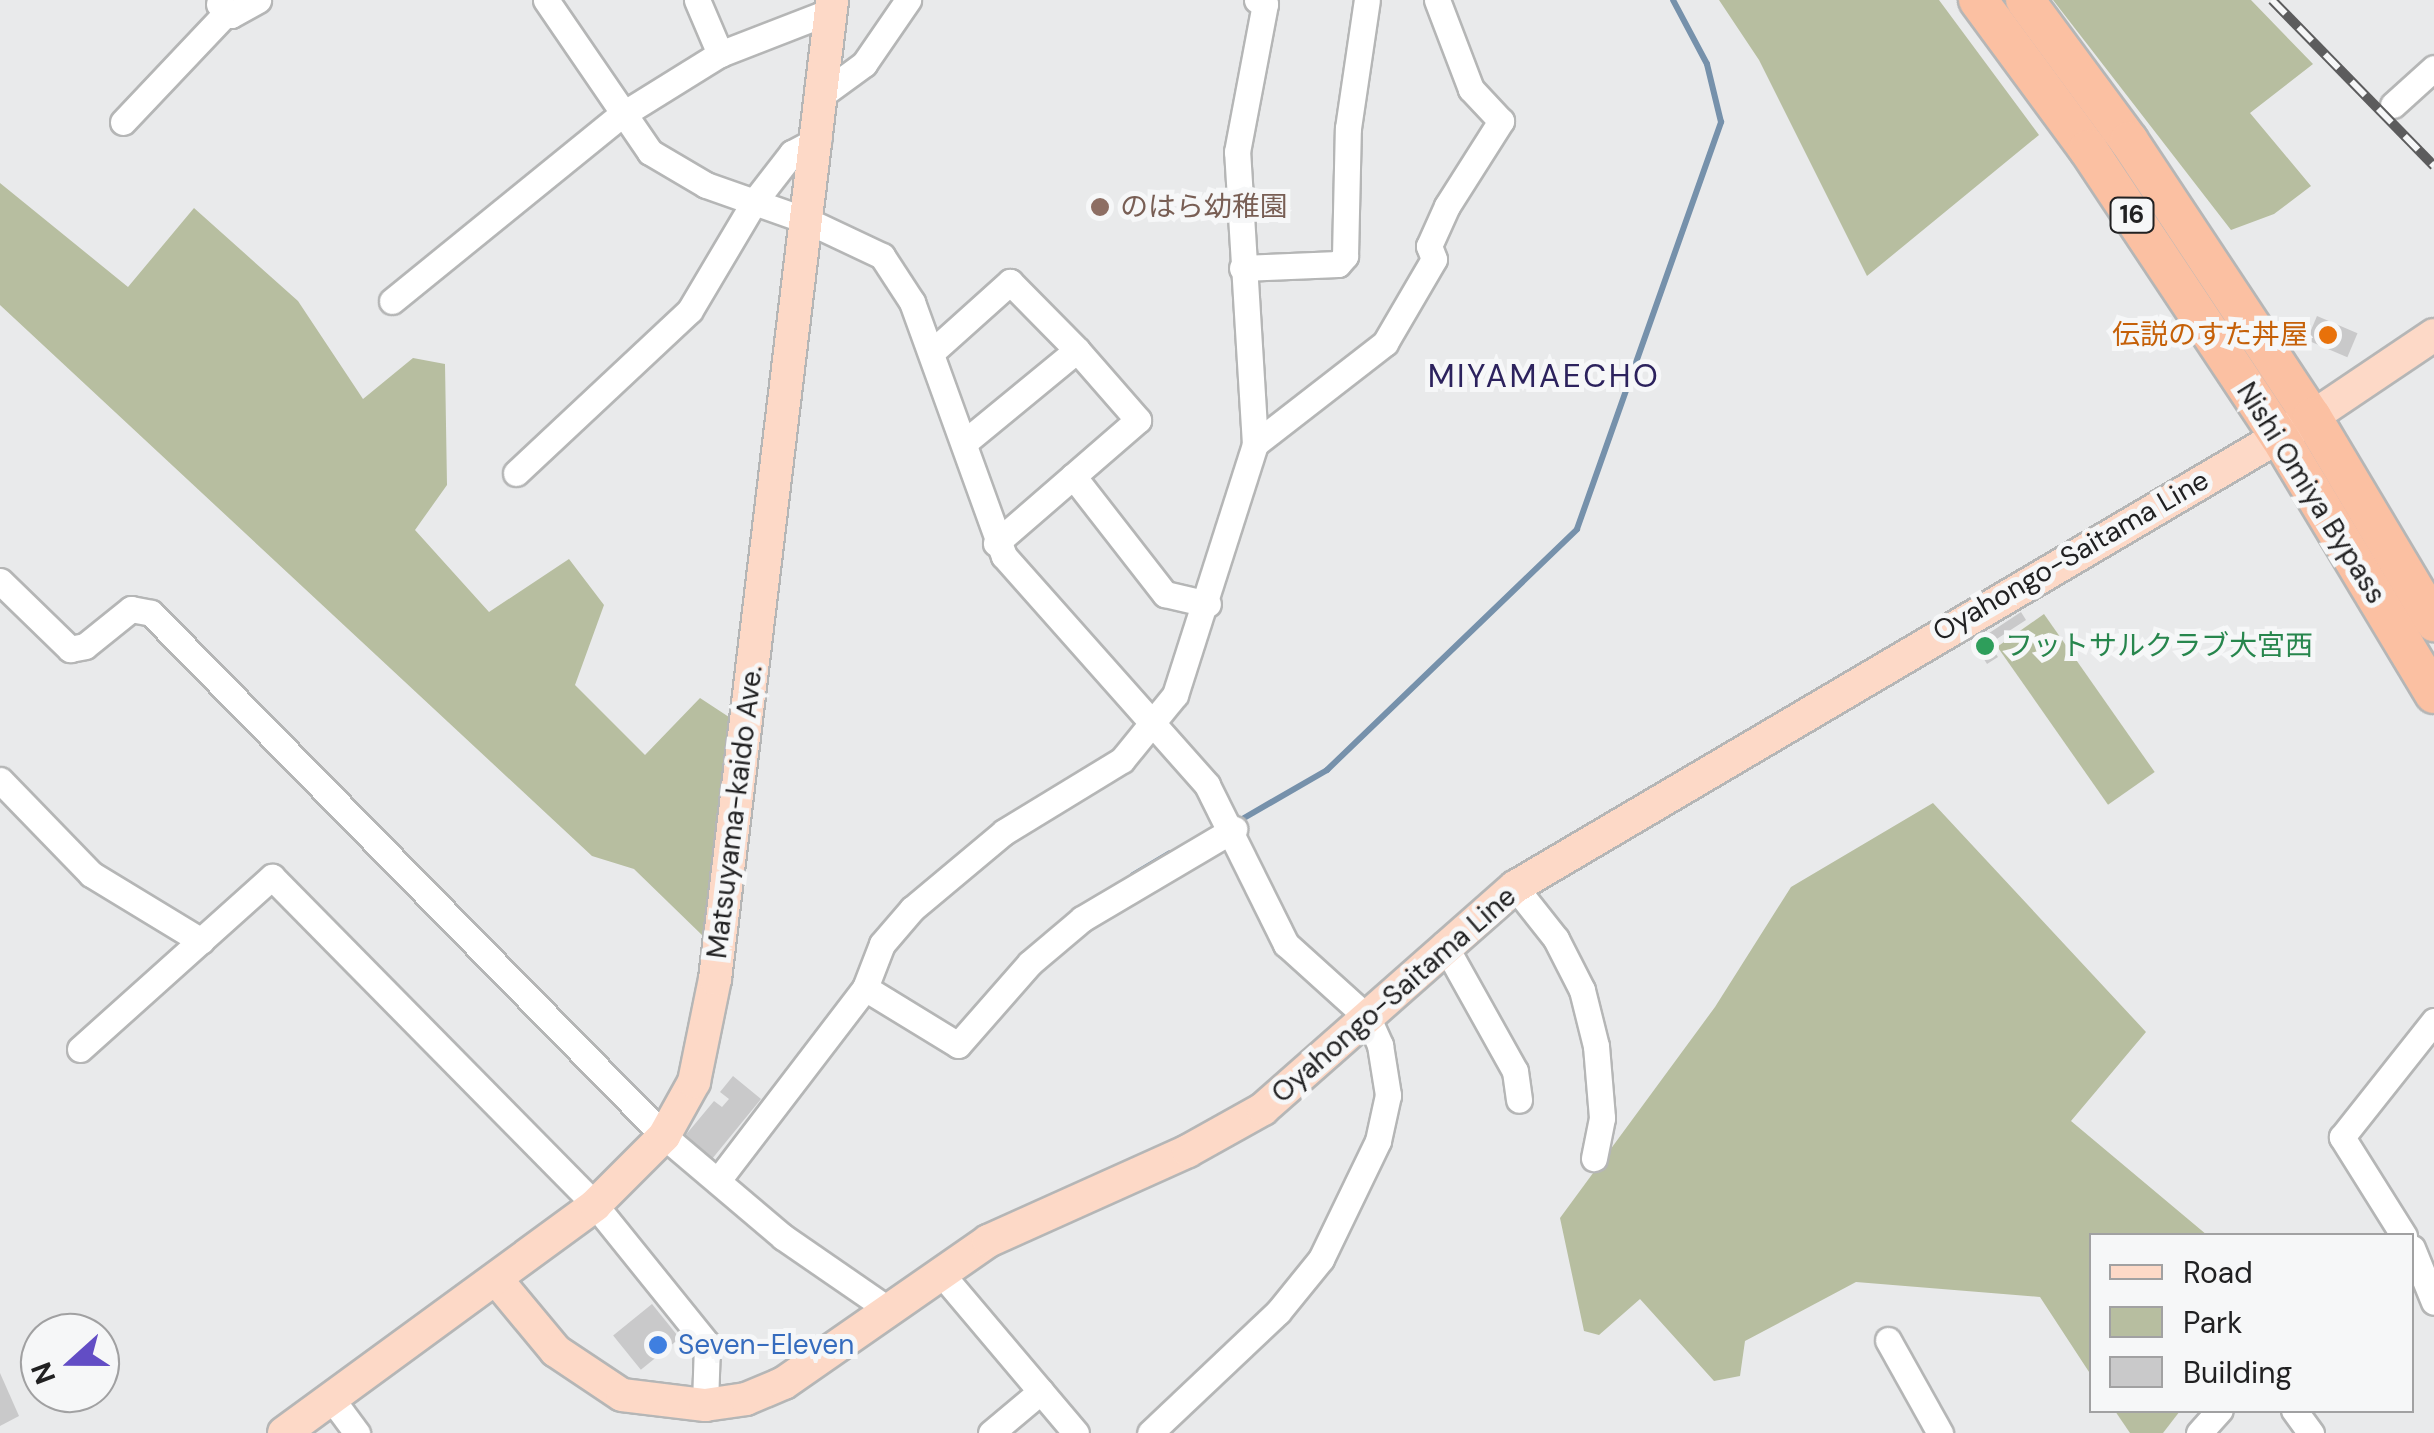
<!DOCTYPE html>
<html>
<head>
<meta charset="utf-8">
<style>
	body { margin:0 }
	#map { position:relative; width:2434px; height:1433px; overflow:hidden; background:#e9eaeb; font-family:"DM Sans","Noto Sans JP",sans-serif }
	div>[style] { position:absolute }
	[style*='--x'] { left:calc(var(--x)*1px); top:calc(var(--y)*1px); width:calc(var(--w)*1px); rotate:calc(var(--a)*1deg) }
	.green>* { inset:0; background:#b7bea0; transform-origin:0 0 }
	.stream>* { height:6px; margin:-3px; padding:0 3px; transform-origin:3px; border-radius:3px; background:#7691ab }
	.building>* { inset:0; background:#c9c9ca; transform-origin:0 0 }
	.roads { filter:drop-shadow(2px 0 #b5b6b6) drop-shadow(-2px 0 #b5b6b6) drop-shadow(0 2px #b5b6b6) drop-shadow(0 -2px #b5b6b6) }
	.minor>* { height:25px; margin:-12.5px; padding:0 12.5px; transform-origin:12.5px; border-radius:12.5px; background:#fff }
	.major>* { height:32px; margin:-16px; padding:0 16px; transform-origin:16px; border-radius:16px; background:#fdd9c7 }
	.highway>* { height:38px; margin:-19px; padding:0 19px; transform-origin:19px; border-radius:19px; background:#fbc0a2 }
	.rail>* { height:10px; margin-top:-5px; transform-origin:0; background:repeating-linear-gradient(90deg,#f6f7f8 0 19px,#5c5c5d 0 38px); box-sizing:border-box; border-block:2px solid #5c5c5d }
	.dots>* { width:28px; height:28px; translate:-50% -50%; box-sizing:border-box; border:5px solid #f6f7f8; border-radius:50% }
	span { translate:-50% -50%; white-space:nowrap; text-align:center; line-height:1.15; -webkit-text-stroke:10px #f6f7f8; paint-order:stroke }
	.shield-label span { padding:2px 8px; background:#f6f7f8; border:2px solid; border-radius:8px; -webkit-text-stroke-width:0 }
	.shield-label { font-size:25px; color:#212122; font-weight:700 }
	.education-label { font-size:28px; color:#785e54 }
	.left { translate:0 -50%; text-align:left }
	.food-label { font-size:28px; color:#c56008 }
	.right { translate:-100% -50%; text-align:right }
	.street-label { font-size:28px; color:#212122 }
	.leisure-label { font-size:28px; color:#27864d }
	.shop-label { font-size:28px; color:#366cbe }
	.quarter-label { font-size:32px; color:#2c225d; letter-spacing:2.5px }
	.legend { position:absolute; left:2089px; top:1233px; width:325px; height:180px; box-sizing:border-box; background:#f6f7f8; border:2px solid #a1a1a2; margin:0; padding:12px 18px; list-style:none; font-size:30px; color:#212122 }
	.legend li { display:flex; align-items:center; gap:20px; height:50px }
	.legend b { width:50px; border:2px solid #a1a1a2 }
	.north { position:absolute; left:20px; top:1313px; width:100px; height:100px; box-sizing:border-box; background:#f6f7f8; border:2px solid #a1a1a2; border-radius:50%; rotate:249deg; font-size:28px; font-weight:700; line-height:40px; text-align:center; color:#212122 }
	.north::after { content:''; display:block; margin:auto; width:35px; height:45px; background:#624dc5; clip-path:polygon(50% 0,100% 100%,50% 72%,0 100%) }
</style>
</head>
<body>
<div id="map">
	<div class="green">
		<div style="clip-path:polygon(1719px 0,1939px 0,2039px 135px,1867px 276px,1759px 60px)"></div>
		<div style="clip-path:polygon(2053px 0,2251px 0,2313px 64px,2250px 113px,2311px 186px,2274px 214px,2231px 230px)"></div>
		<div style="clip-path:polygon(0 183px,128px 287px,194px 208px,298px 301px,363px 399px,413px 358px,445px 364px,447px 485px,415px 530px,489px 612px,569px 559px,604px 605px,575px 685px,645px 755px,700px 698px,732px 719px,704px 937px,634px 869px,592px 856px,0 305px)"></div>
		<div style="left:2044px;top:614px;width:193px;height:57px;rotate:55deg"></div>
		<div style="clip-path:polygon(1933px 803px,2146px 1032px,2071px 1121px,2207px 1235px,2092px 1236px,2091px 1375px,2040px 1297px,1856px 1282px,1745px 1341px,1740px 1376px,1714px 1381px,1640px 1299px,1599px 1335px,1584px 1331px,1560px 1218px,1715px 1007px,1791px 887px)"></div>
		<div style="clip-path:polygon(2115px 1411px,2180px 1411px,2163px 1433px,2130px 1433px)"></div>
	</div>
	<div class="stream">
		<div style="--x:1244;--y:818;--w:96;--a:-30"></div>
		<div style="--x:1327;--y:770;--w:347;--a:-43.9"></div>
		<div style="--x:1577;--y:529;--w:432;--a:-70.5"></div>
		<div style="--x:1721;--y:122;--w:60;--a:-103.6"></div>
		<div style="--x:1707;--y:64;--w:72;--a:-118"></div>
		<div style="--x:1133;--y:875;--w:43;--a:-30.7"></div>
	</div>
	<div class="building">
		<div style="left:2317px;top:316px;width:44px;height:26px;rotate:23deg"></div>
		<div style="clip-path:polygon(2021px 612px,2026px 620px,1989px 644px,1998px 657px,1987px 664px,1974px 643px)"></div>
		<div style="clip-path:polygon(733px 1076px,761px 1099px,712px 1159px,684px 1137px,714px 1101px,722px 1107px,729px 1099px,720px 1092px)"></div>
		<div style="left:652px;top:1304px;width:44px;height:50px;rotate:51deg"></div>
		<div style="clip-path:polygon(0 1373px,19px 1416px,0 1426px)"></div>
	</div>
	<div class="roads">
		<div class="minor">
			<div style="--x:546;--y:0;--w:184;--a:55.6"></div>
			<div style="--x:650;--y:152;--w:65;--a:30.5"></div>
			<div style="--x:706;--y:185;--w:108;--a:19.4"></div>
			<div style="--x:808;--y:221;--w:82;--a:25.3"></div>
			<div style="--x:882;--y:256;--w:55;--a:56.9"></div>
			<div style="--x:912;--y:302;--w:270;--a:70.1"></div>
			<div style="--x:1004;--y:556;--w:306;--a:48.4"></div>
			<div style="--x:1207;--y:785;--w:178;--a:63.6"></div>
			<div style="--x:1286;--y:944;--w:110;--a:42.1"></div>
			<div style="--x:1368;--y:1018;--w:30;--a:66"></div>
			<div style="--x:1380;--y:1045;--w:51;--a:80.9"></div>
			<div style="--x:1388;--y:1095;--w:47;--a:102.3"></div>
			<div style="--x:1378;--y:1141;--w:131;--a:115.8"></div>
			<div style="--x:1321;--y:1259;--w:68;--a:129.1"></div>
			<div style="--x:1278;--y:1312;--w:176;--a:136.6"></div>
			<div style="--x:697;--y:0;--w:59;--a:66.9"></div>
			<div style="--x:219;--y:4;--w:16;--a:43"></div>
			<div style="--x:231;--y:15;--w:31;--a:-29"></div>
			<div style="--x:823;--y:94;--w:51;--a:-36.2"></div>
			<div style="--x:864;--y:64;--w:78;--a:-55.5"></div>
			<div style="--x:2393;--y:105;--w:55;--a:-42.1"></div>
			<div style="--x:123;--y:122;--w:151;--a:-46.6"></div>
			<div style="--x:1242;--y:268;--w:96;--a:-2.4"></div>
			<div style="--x:1338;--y:264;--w:11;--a:-49"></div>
			<div style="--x:1345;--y:256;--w:128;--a:-88.7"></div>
			<div style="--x:1348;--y:128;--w:129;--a:-81.6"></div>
			<div style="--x:392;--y:301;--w:294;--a:-39.1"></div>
			<div style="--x:620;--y:116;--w:118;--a:-31.8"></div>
			<div style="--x:720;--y:54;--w:119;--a:-21.2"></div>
			<div style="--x:932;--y:352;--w:105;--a:-41.9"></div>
			<div style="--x:1010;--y:282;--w:95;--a:45.4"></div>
			<div style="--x:965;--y:442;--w:145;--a:-39.4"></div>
			<div style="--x:1077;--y:350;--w:93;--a:48.9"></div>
			<div style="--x:1138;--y:420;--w:188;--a:139.1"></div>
			<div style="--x:1255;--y:444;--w:293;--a:-93.5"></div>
			<div style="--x:1237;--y:152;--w:151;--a:-79.3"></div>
			<div style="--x:1265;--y:4;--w:9;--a:-153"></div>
			<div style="--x:516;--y:473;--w:238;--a:-43.1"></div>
			<div style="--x:690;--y:310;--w:126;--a:-59.3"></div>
			<div style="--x:754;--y:202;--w:62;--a:-52.2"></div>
			<div style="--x:792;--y:153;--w:30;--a:-28"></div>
			<div style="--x:1073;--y:476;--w:150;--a:52.1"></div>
			<div style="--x:1165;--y:594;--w:44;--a:13.1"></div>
			<div style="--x:0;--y:581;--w:98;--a:44.2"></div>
			<div style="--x:70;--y:649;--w:15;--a:-11"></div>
			<div style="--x:85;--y:646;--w:59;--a:-38.8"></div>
			<div style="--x:131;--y:609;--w:20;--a:11"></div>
			<div style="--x:151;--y:613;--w:733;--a:45.55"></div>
			<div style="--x:664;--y:1136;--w:156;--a:40.3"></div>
			<div style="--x:783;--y:1237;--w:125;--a:34.6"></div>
			<div style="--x:0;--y:780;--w:131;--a:45.9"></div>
			<div style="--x:91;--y:874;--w:129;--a:31.3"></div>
			<div style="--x:1515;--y:887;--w:66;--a:51.7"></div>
			<div style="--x:1556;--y:939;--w:57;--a:63"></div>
			<div style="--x:1582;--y:990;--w:58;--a:76"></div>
			<div style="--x:1596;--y:1046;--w:72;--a:85.2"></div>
			<div style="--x:1602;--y:1118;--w:41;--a:101.3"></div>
			<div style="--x:1444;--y:944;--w:145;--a:60.8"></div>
			<div style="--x:1515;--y:1071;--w:29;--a:82"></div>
			<div style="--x:865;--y:988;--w:109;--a:31.5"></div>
			<div style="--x:958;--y:1045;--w:109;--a:-48.7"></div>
			<div style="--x:1030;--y:963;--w:68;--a:-40.2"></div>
			<div style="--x:1082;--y:919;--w:177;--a:-30.6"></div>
			<div style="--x:80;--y:1049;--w:258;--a:-41.9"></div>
			<div style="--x:272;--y:877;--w:460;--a:45.4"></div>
			<div style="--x:595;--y:1205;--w:179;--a:51.1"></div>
			<div style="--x:707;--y:1344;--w:61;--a:91.9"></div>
			<div style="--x:719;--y:1179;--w:240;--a:-52.6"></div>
			<div style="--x:865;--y:988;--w:47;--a:-68.9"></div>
			<div style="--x:882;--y:944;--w:46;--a:-49.4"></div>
			<div style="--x:912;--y:909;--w:120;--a:-39.9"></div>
			<div style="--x:1004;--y:832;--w:138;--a:-31.4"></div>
			<div style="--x:1122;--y:760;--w:84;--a:-50.8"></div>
			<div style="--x:1175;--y:695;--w:263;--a:-72.3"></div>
			<div style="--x:1255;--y:444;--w:165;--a:-37.8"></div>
			<div style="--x:1385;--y:343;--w:97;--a:-59.7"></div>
			<div style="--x:1434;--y:259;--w:14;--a:-111"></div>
			<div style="--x:1429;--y:246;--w:44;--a:-65.8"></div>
			<div style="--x:1447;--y:206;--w:101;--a:-57.6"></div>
			<div style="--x:1501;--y:121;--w:44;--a:-133.2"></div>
			<div style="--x:1471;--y:89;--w:95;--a:-110.9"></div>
			<div style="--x:2404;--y:1236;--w:117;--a:-122.1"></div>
			<div style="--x:2342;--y:1137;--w:148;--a:-51.6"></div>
			<div style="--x:2412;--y:1248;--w:58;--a:67.8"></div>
			<div style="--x:939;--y:1271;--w:212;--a:49.8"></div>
			<div style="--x:1888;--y:1340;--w:107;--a:60.8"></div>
			<div style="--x:331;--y:1398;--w:44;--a:53.4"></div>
			<div style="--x:2294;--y:1410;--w:29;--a:54"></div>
			<div style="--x:991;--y:1433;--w:65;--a:-40"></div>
			<div style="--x:2199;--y:1433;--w:31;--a:-48"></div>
		</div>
		<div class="major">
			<div style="--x:497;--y:1280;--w:92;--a:50.3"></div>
			<div style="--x:556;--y:1351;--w:79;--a:33.7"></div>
			<div style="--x:622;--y:1395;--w:84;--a:6.9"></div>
			<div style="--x:705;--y:1405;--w:41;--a:-8.3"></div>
			<div style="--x:746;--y:1399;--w:41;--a:-22.8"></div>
			<div style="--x:784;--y:1383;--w:249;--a:-34.8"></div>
			<div style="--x:988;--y:1241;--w:219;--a:-24.2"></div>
			<div style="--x:1188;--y:1151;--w:86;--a:-29.2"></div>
			<div style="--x:1263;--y:1109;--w:336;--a:-41.4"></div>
			<div style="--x:1515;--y:887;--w:925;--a:-30.53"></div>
			<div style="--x:2312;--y:417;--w:147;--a:-33.9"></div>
			<div style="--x:284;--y:1433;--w:386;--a:-36.2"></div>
			<div style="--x:595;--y:1205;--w:98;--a:-45"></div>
			<div style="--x:664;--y:1136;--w:62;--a:-60.9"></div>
			<div style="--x:694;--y:1082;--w:105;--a:-78.5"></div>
			<div style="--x:715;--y:979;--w:986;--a:-83.18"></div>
		</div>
		<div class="highway">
			<div style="--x:1978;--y:0;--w:185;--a:53.6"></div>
			<div style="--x:2088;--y:149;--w:345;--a:56.4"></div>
			<div style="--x:2279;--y:436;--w:301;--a:59"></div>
			<div style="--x:2025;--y:0;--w:175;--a:53.6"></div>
			<div style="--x:2129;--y:141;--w:331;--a:56.5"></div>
			<div style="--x:2312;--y:417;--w:239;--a:59.2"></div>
		</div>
	</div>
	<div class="rail">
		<div style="--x:2272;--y:0;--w:232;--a:45.7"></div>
	</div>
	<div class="dots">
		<div style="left:1100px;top:207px;background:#8d6e63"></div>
		<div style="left:2328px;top:335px;background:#e8710a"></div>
		<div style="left:1985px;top:646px;background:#2e9e5b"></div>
		<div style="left:658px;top:1345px;background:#3f7fe0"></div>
	</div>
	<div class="shield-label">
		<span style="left:2132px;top:215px">16</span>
	</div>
	<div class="education-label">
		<span class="left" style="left:1120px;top:207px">のはら幼稚園</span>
	</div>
	<div class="food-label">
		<span class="right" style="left:2308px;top:335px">伝説のすた丼屋</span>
	</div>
	<div class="street-label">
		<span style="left:2311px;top:493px;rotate:58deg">Nishi Omiya Bypass</span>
		<span style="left:2071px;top:556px;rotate:-30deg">Oyahongo-Saitama Line</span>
		<span style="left:735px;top:812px;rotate:-83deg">Matsuyama-kaido Ave.</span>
		<span style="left:1394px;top:995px;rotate:-41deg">Oyahongo-Saitama Line</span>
	</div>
	<div class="leisure-label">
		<span class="left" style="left:2005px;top:646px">フットサルクラブ大宮西</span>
	</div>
	<div class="shop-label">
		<span class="left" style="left:678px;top:1345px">Seven-Eleven</span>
	</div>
	<div class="quarter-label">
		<span style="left:1544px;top:376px">MIYAMAECHO</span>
	</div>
	<ul class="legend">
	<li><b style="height:12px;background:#fdd9c7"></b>Road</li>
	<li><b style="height:28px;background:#b7bea0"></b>Park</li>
	<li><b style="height:28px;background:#c9c9ca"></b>Building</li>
	</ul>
	<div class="north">N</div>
</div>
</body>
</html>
